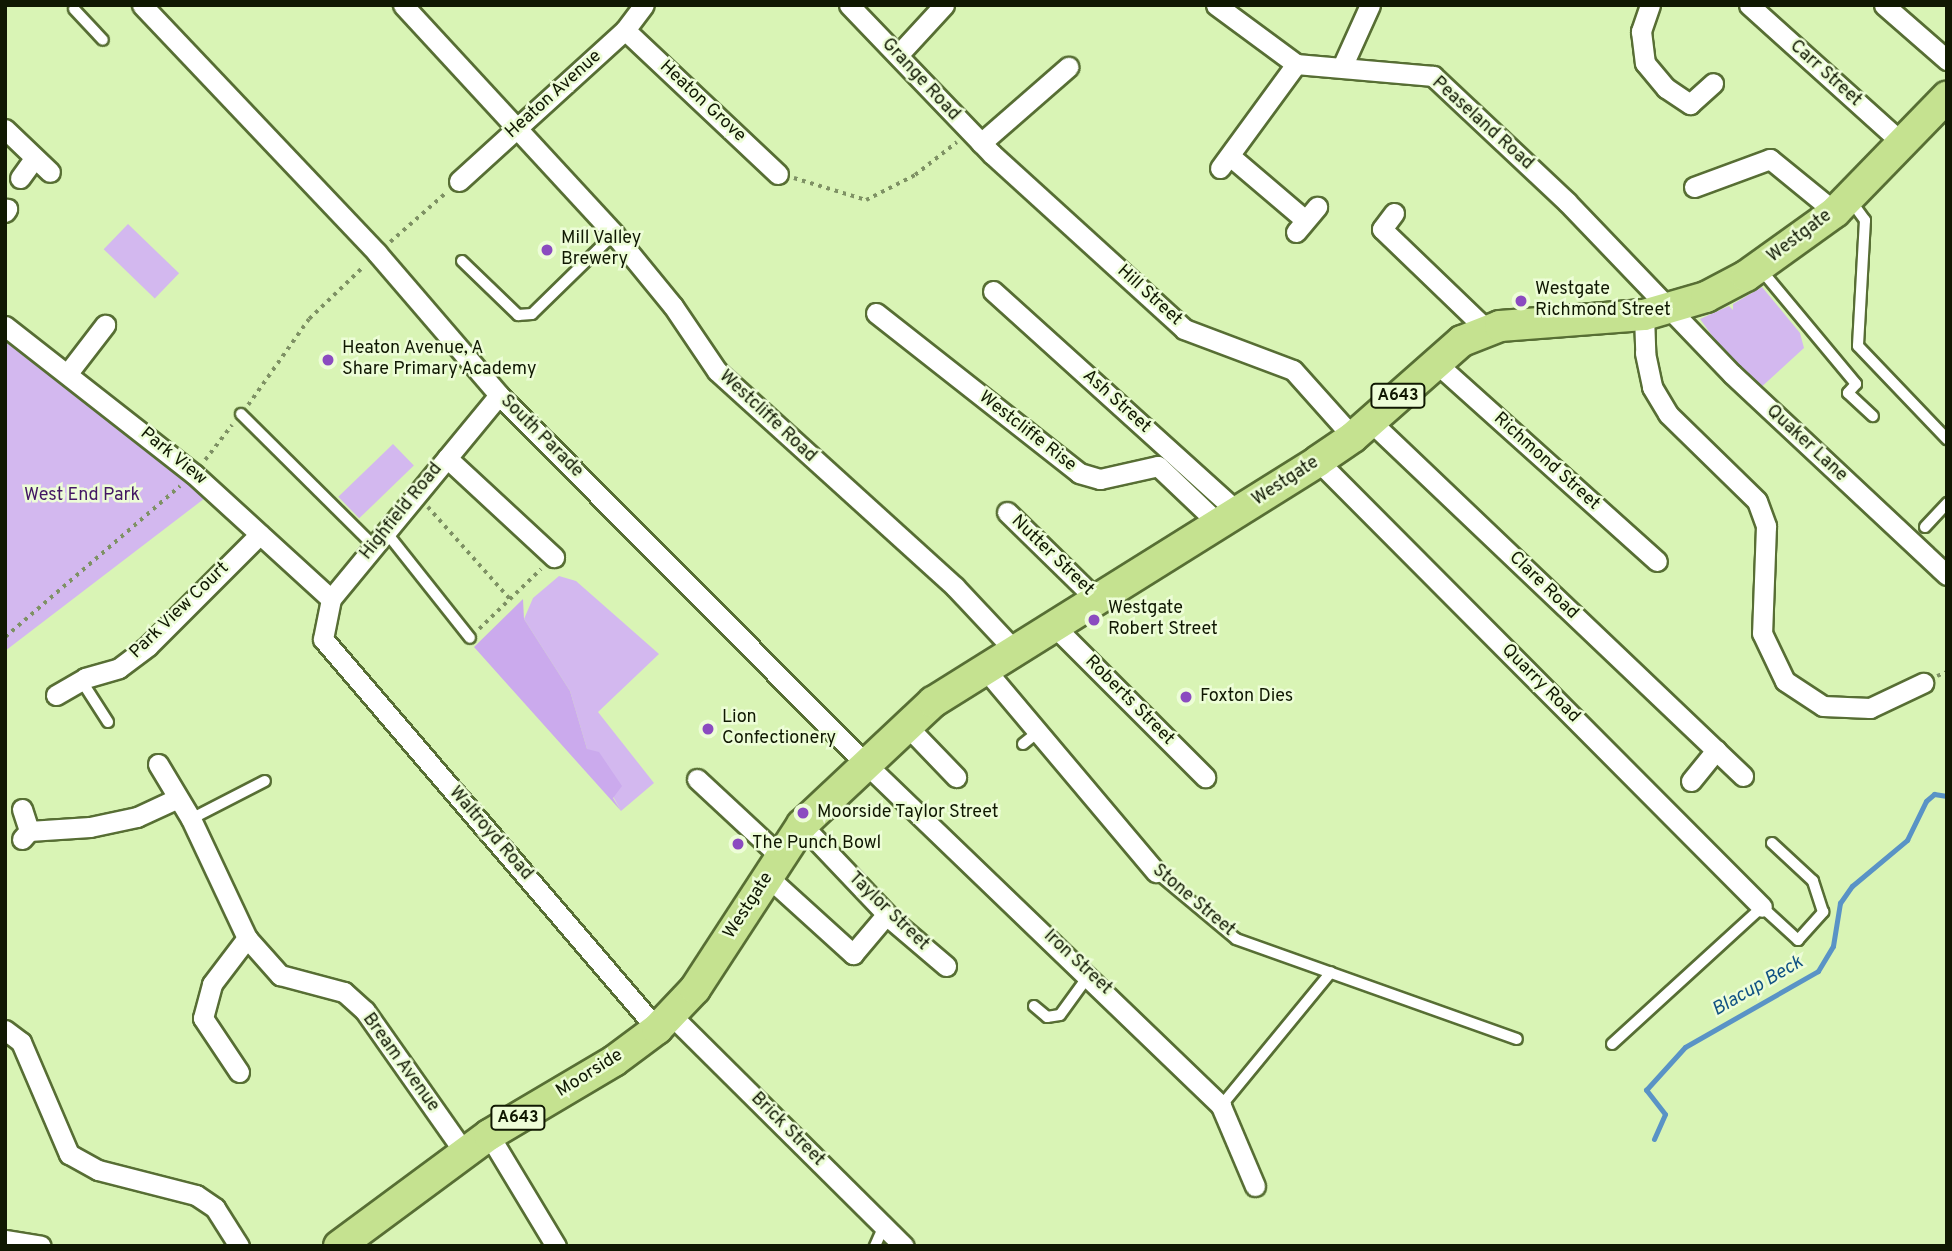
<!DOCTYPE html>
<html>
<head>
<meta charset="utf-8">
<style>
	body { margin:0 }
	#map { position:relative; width:1952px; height:1251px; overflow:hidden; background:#d9f4b5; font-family:Overpass,sans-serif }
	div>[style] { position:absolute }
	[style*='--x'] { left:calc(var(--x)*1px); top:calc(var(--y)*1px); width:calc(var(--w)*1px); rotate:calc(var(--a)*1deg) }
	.green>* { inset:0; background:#d3b8ef; transform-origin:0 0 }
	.forest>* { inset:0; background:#cbaaed }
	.stream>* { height:5px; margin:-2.5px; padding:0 2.5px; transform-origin:2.5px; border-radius:2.5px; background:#5993c6 }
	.path>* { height:3.5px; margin-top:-1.75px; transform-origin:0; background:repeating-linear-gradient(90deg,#7e9164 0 3.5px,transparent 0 8.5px) }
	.roads { filter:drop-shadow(2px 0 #576e34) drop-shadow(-2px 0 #576e34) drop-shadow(0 2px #576e34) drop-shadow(0 -2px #576e34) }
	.service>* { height:10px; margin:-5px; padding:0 5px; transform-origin:5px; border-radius:5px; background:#fff }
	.minor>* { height:19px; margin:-9.5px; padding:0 9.5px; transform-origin:9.5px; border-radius:9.5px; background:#fff }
	.primary>* { height:30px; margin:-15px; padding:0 15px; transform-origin:15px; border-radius:15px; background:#c5e290 }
	.dots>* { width:19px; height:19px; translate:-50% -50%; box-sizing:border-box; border:4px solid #edfdd7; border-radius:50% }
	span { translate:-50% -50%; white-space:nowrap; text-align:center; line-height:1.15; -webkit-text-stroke:5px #edfdd7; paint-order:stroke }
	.shield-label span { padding:2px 5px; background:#edfdd7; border:2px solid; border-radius:5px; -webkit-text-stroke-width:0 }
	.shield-label { font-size:16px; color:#101802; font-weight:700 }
	.street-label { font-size:18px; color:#101802 }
	.poi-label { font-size:18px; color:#101802 }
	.left { translate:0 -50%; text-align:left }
	.park-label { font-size:18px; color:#431763 }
	.water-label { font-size:19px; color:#105283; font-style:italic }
	.frame { position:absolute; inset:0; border:7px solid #101802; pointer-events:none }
</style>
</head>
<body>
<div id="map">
	<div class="green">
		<div style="left:128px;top:224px;width:71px;height:35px;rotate:44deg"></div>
		<div style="clip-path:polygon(1762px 287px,1800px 333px,1804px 348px,1758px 390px,1736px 369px,1700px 319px,1729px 306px,1733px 310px,1733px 304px)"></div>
		<div style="clip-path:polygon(5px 339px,209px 495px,5px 651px)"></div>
		<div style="left:393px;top:444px;width:30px;height:76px;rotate:46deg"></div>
		<div style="clip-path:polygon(559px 576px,576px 581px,659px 654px,598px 712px,654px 783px,621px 811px,587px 749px,570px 691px,524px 619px,533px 598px)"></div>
	</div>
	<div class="forest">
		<div style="clip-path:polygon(523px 599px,524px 619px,570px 691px,587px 749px,599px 752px,622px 786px,613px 798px,621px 811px,474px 647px)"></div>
	</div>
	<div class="stream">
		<div style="--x:1654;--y:1139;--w:27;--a:-66"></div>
		<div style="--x:1665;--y:1114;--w:31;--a:-128"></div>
		<div style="--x:1646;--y:1090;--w:58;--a:-47.8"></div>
		<div style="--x:1685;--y:1047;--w:153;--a:-29.7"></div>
		<div style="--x:1818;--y:971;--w:29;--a:-59"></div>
		<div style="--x:1833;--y:946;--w:44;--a:-80.8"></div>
		<div style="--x:1840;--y:903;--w:21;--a:-55"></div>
		<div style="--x:1852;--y:886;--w:72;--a:-39.9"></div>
		<div style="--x:1907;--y:840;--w:43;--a:-64"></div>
		<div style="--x:1926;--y:801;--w:11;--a:-41"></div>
		<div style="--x:1934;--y:794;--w:13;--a:9"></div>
	</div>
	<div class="path">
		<div style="--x:794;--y:178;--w:75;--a:17"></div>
		<div style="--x:866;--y:200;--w:55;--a:-27"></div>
		<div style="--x:915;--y:175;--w:53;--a:-38.2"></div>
		<div style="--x:390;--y:242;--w:76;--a:-41.3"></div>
		<div style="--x:248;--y:405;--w:105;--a:-54.7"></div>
		<div style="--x:309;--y:319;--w:76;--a:-43.9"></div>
		<div style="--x:205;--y:460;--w:44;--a:-52.4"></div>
		<div style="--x:428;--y:507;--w:123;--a:48.3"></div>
		<div style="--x:479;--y:629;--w:86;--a:-44.1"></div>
		<div style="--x:5;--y:637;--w:231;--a:-40.8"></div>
		<div style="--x:1937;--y:676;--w:11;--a:-22"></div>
	</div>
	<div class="roads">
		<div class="service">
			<div style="--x:74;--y:9;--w:42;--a:46.9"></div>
			<div style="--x:1851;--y:201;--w:24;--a:54"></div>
			<div style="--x:1865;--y:220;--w:126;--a:93.2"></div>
			<div style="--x:1858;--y:346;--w:129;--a:46.3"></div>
			<div style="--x:462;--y:261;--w:78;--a:44"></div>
			<div style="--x:518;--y:315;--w:14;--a:-4"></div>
			<div style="--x:532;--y:314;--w:115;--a:-44.3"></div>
			<div style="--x:1762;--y:271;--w:147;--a:50.2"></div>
			<div style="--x:1856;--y:384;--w:12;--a:132"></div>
			<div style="--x:1848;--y:393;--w:34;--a:43"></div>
			<div style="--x:241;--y:414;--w:187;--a:44.8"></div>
			<div style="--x:1925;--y:527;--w:33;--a:-47"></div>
			<div style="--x:386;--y:532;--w:135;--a:51.6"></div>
			<div style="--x:81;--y:680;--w:50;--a:57.3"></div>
			<div style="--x:1023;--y:744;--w:19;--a:-39"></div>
			<div style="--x:191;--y:819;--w:83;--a:-27.2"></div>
			<div style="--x:1156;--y:872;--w:104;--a:39.9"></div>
			<div style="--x:1236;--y:939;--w:298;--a:19.6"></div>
			<div style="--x:1034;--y:1006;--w:17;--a:40"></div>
			<div style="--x:1047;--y:1017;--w:13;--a:-9"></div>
			<div style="--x:1060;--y:1015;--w:49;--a:-54.1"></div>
			<div style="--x:1612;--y:1044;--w:203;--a:-42.4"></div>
			<div style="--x:1762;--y:907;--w:49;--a:42.5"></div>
			<div style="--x:1798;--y:940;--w:38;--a:-48"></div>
			<div style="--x:1823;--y:912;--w:33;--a:-108"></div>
			<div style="--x:1813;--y:881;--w:56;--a:-137.2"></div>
			<div style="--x:1221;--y:1106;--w:173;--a:-50.6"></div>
			<div style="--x:875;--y:1246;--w:22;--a:-66"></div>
		</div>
		<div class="minor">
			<div style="--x:142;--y:5;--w:342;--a:46.5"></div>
			<div style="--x:377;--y:253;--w:187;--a:49.3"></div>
			<div style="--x:499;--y:395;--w:520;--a:45.16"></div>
			<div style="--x:866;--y:764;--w:493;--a:43.9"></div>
			<div style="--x:1221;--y:1106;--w:87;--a:67"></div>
			<div style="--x:403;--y:5;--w:311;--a:47.3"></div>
			<div style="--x:614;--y:234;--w:93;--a:50.7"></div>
			<div style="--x:673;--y:306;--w:78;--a:55.9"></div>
			<div style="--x:717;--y:371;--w:321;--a:42.2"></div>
			<div style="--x:955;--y:587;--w:88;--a:46.8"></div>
			<div style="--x:849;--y:5;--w:207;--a:46.2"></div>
			<div style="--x:992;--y:154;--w:260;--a:42.3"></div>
			<div style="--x:1184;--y:329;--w:116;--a:20.6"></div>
			<div style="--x:1293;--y:370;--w:90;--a:48.2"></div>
			<div style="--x:1216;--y:5;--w:99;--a:36.4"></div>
			<div style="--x:1296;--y:64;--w:138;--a:5"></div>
			<div style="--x:1433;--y:76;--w:184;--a:43.2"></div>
			<div style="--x:1567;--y:202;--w:238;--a:46.2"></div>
			<div style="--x:1732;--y:374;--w:294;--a:43.1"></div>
			<div style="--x:1650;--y:5;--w:28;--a:109"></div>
			<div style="--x:1641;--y:31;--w:32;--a:83"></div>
			<div style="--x:1645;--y:63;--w:33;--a:50"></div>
			<div style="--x:1666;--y:88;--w:29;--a:34"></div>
			<div style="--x:1690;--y:104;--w:31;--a:-42"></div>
			<div style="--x:1749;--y:5;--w:206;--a:42"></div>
			<div style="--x:1884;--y:5;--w:84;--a:41.1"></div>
			<div style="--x:625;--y:30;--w:210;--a:43.3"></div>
			<div style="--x:898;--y:55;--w:68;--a:-47.4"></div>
			<div style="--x:1342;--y:67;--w:68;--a:-65.7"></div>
			<div style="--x:5;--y:129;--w:62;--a:43.7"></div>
			<div style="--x:981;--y:143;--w:116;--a:-41.1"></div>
			<div style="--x:1230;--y:156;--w:97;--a:40.4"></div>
			<div style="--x:1220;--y:168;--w:129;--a:-53.8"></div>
			<div style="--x:20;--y:178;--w:22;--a:-54"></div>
			<div style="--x:459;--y:181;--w:224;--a:-42.3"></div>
			<div style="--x:625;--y:30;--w:31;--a:-53"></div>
			<div style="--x:1694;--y:187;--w:81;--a:-20.2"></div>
			<div style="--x:1770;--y:159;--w:84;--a:39.2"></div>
			<div style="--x:5;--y:212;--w:4;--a:-56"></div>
			<div style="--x:1394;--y:213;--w:20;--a:127"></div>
			<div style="--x:1382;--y:229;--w:147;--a:43.9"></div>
			<div style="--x:1296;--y:232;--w:33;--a:-50"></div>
			<div style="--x:993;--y:291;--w:331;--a:42.1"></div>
			<div style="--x:876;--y:313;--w:258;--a:38.2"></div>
			<div style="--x:1079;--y:473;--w:22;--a:16"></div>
			<div style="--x:1100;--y:479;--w:59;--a:-12.6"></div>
			<div style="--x:1158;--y:466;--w:86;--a:43.6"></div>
			<div style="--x:1644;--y:315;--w:38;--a:88"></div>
			<div style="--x:1645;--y:353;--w:35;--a:78"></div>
			<div style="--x:1652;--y:387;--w:31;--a:59"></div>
			<div style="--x:1668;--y:414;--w:124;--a:44.3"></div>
			<div style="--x:1757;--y:501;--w:27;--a:70"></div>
			<div style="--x:1766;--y:526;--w:107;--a:92.1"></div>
			<div style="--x:1762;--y:633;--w:53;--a:64.4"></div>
			<div style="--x:1785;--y:681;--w:45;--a:33.3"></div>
			<div style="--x:1823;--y:706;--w:47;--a:2.4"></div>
			<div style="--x:1870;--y:708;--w:59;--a:-25.3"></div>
			<div style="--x:5;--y:326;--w:240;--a:38.1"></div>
			<div style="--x:194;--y:474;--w:185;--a:42.4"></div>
			<div style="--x:1435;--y:362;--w:298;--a:41.9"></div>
			<div style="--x:68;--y:373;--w:61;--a:-52.4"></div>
			<div style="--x:499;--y:395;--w:264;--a:129.5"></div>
			<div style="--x:331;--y:599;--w:41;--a:101.3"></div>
			<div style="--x:323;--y:639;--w:513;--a:49.42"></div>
			<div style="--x:1370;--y:421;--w:515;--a:43.58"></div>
			<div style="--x:447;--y:458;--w:146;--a:42.8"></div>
			<div style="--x:1318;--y:461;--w:629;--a:45.13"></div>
			<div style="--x:1007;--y:512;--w:126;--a:44.4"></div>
			<div style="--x:1054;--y:626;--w:214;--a:45"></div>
			<div style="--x:984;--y:668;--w:267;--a:49.9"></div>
			<div style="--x:56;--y:695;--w:34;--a:-30"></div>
			<div style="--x:85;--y:678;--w:35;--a:-16"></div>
			<div style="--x:119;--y:668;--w:36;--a:-37"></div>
			<div style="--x:148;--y:646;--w:158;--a:-45"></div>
			<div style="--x:907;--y:726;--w:71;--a:46.1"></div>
			<div style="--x:158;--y:764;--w:64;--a:59"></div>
			<div style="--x:191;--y:819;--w:132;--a:64.8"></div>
			<div style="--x:247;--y:938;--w:50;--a:48.3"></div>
			<div style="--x:280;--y:975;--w:66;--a:14.9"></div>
			<div style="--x:344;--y:992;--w:28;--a:42"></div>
			<div style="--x:365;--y:1011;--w:172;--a:54.9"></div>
			<div style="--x:697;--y:779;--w:115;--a:42.9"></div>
			<div style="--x:1691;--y:781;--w:40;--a:-51"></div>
			<div style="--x:22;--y:809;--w:23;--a:72"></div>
			<div style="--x:802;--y:825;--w:131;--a:46.5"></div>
			<div style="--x:892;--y:920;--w:71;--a:40.4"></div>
			<div style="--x:22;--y:839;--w:11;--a:-49"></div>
			<div style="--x:29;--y:831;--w:61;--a:-3.8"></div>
			<div style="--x:90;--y:827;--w:48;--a:-12"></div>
			<div style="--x:137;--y:817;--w:45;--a:-24.9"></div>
			<div style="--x:768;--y:877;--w:115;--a:42.2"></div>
			<div style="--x:853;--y:954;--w:51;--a:-49.8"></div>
			<div style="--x:671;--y:1015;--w:328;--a:44.8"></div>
			<div style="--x:5;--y:1030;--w:20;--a:37"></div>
			<div style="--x:21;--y:1042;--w:122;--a:66.8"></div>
			<div style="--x:69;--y:1154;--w:33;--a:29"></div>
			<div style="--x:98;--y:1170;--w:101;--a:14.3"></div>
			<div style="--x:196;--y:1195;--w:23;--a:34"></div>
			<div style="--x:215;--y:1208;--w:45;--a:57.7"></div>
			<div style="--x:239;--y:1072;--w:65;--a:-123.7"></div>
			<div style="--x:203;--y:1018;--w:35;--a:-75"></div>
			<div style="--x:212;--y:984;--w:58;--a:-52.7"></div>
			<div style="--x:489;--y:1135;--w:130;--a:58.9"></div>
			<div style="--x:5;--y:1240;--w:36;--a:9"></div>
		</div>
		<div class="primary">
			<div style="--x:339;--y:1246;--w:187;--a:-36.5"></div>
			<div style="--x:489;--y:1135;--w:145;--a:-30.6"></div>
			<div style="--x:614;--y:1061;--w:54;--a:-36.7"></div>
			<div style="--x:657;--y:1029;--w:55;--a:-46.5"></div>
			<div style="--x:695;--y:989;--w:196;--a:-56.9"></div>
			<div style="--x:802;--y:825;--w:180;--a:-43.2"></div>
			<div style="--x:933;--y:702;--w:454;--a:-32"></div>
			<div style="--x:1318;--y:461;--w:42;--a:-34.4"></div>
			<div style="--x:1353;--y:437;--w:145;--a:-41.4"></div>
			<div style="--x:1462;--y:341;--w:41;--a:-21.5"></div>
			<div style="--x:1500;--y:326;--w:144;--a:-4.4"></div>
			<div style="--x:1644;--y:315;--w:65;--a:-16.2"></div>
			<div style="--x:1706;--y:297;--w:45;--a:-27.7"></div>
			<div style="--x:1746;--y:276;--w:110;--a:-35.7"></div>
			<div style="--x:1835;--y:212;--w:161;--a:-45.8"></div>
		</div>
	</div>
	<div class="dots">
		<div style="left:547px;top:250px;background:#8b4bc0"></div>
		<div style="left:1521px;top:301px;background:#8b4bc0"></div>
		<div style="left:328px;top:360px;background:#8b4bc0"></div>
		<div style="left:1094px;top:620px;background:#8b4bc0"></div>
		<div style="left:1186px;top:697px;background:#8b4bc0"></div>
		<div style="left:708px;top:729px;background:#8b4bc0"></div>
		<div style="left:803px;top:813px;background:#8b4bc0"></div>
		<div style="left:738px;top:844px;background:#8b4bc0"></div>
	</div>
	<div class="shield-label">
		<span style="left:1398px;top:396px">A643</span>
		<span style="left:518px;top:1118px">A643</span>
	</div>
	<div class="street-label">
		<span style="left:1825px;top:74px;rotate:42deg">Carr Street</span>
		<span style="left:920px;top:80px;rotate:47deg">Grange Road</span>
		<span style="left:554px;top:95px;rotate:-42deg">Heaton Avenue</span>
		<span style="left:702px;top:102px;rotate:43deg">Heaton Grove</span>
		<span style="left:1482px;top:124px;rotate:42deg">Peaseland Road</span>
		<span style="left:1800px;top:237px;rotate:-37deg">Westgate</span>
		<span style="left:1149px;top:296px;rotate:42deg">Hill Street</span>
		<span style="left:1116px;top:402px;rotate:42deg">Ash Street</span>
		<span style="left:767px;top:417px;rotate:43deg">Westcliffe Road</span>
		<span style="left:1027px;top:432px;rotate:38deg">Westcliffe Rise</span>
		<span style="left:541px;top:437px;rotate:45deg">South Parade</span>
		<span style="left:1806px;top:444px;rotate:43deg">Quaker Lane</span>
		<span style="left:173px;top:457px;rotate:39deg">Park View</span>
		<span style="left:1546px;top:462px;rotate:42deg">Richmond Street</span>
		<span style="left:1286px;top:482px;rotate:-33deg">Westgate</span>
		<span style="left:402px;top:512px;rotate:-51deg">Highfield Road</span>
		<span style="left:1052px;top:556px;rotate:44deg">Nutter Street</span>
		<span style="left:1543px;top:586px;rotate:44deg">Clare Road</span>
		<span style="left:180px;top:611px;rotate:-44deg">Park View Court</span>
		<span style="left:1540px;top:684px;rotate:45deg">Quarry Road</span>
		<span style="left:1129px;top:701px;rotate:45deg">Roberts Street</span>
		<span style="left:490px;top:834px;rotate:49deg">Waltroyd Road</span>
		<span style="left:1193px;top:901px;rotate:40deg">Stone Street</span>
		<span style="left:749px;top:906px;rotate:-57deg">Westgate</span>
		<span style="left:888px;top:912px;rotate:44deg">Taylor Street</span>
		<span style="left:1077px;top:963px;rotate:43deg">Iron Street</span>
		<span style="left:400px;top:1063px;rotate:54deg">Bream Avenue</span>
		<span style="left:590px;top:1074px;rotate:-32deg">Moorside</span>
		<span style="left:787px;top:1130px;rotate:45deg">Brick Street</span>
	</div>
	<div class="poi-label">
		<span class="left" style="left:561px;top:250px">Mill Valley<br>Brewery</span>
		<span class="left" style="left:1535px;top:301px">Westgate<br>Richmond Street</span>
		<span class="left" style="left:342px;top:360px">Heaton Avenue, A<br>Share Primary Academy</span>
		<span class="left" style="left:1108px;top:620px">Westgate<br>Robert Street</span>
		<span class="left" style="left:1200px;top:697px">Foxton Dies</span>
		<span class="left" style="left:722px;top:729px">Lion<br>Confectionery</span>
		<span class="left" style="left:817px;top:813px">Moorside Taylor Street</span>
		<span class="left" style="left:752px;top:844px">The Punch Bowl</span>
	</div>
	<div class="park-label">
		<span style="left:82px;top:496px">West End Park</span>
	</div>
	<div class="water-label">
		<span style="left:1758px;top:987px;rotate:-30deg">Blacup Beck</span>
	</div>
	<div class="frame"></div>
</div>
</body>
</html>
